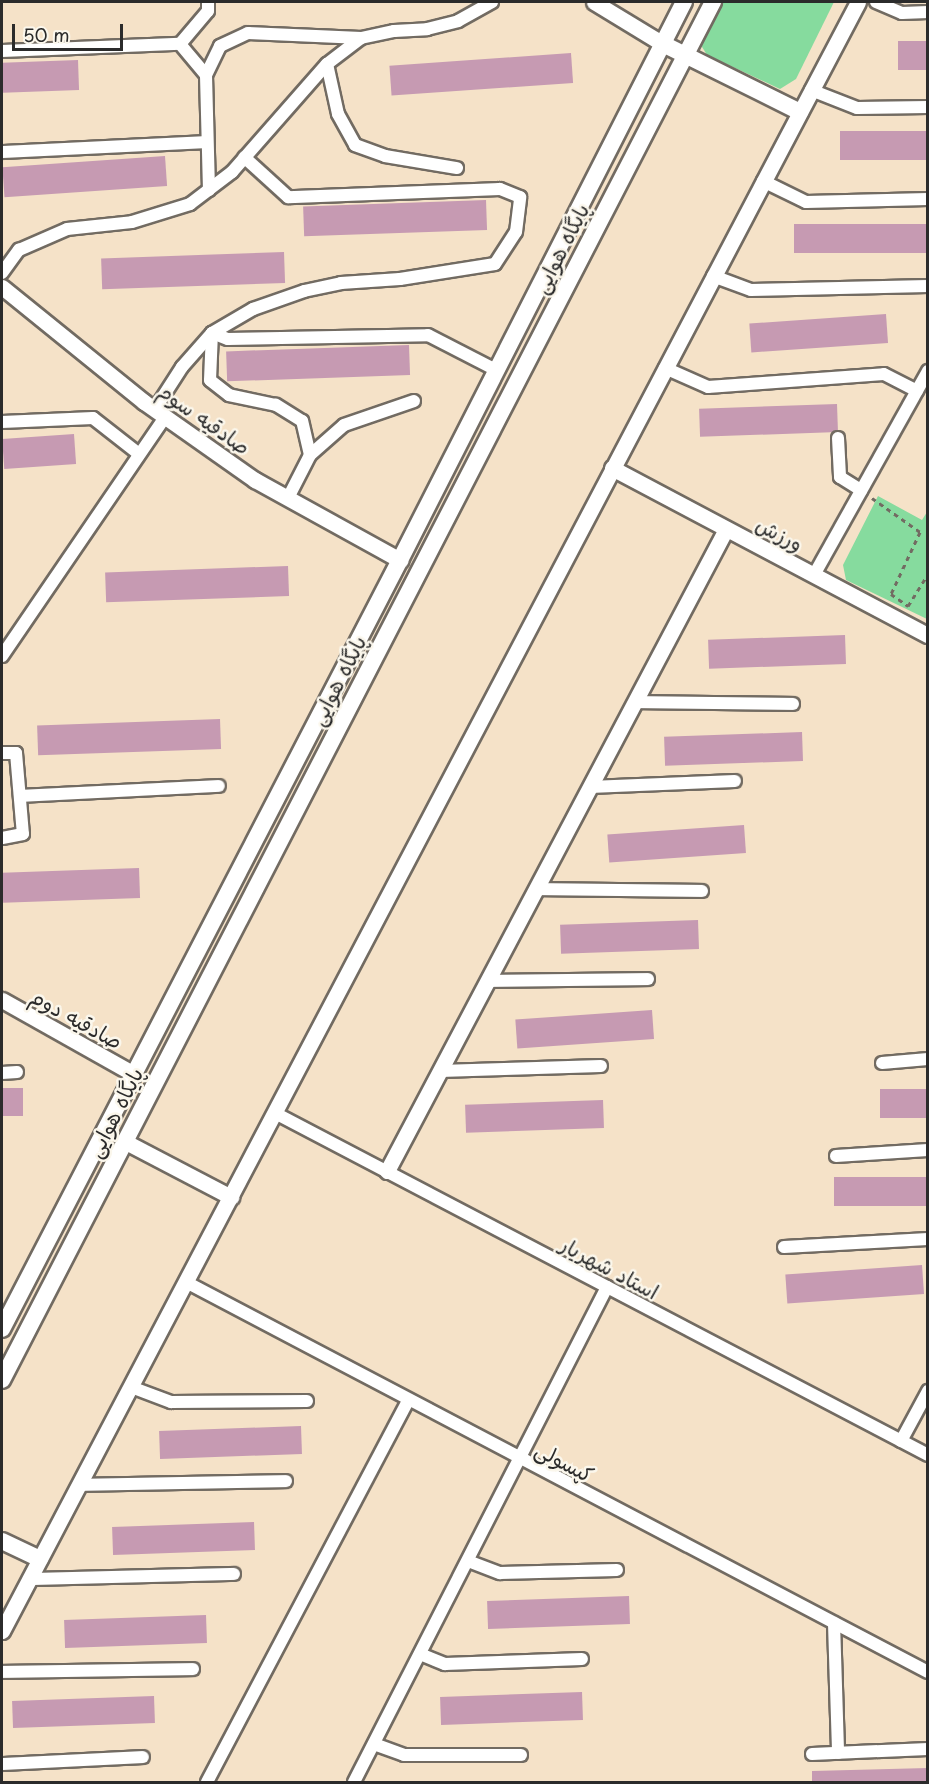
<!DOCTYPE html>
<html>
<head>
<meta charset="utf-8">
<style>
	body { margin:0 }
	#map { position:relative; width:929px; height:1784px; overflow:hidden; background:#f5e2c8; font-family:"Playpen Sans","Playpen Sans Arabic",sans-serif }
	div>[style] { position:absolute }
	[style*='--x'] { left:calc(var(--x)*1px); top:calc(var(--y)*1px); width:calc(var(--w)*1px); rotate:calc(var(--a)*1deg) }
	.green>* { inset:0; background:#86db9e }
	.building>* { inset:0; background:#c69ab2; transform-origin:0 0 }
	.path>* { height:3px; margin-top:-1.5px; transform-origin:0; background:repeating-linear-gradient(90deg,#726b62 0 4.5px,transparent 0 9px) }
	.roads { filter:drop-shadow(2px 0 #726b62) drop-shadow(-2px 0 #726b62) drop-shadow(0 2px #726b62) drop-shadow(0 -2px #726b62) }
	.minor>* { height:12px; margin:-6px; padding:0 6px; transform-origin:6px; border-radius:6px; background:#fff }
	.tertiary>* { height:15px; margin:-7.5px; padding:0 7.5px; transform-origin:7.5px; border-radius:7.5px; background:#fff }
	.secondary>* { height:16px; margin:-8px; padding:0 8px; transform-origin:8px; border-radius:8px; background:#fff }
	span { translate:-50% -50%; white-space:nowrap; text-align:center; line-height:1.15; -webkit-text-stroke:5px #fbf7ec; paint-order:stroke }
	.street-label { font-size:21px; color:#2b2b2b }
	.frame { position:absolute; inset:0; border:3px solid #2b2b2b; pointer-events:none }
	.scale { position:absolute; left:12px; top:24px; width:111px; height:27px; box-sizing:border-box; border:3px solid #2b2b2b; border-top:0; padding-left:8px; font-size:18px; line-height:21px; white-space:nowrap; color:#2b2b2b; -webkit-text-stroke:4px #fbf7ec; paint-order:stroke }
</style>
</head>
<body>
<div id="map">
	<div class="green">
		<div style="clip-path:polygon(720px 2px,834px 2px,796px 79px,780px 89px,707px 55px,699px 42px)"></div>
		<div style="clip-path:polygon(878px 496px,922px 520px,927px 512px,927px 619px,846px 580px,843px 565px)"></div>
	</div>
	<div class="building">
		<div style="left:928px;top:41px;width:29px;height:30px;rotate:90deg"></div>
		<div style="left:571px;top:53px;width:30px;height:182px;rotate:86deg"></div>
		<div style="left:78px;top:60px;width:30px;height:76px;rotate:88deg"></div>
		<div style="left:928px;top:131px;width:29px;height:88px;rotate:90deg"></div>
		<div style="left:165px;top:156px;width:30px;height:163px;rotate:86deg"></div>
		<div style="left:486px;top:200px;width:30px;height:183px;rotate:88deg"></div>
		<div style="left:928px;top:224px;width:29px;height:134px;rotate:90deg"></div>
		<div style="left:284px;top:252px;width:31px;height:183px;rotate:88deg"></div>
		<div style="left:886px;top:314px;width:29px;height:137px;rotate:86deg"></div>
		<div style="left:409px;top:345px;width:30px;height:183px;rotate:88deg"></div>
		<div style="left:837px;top:404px;width:28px;height:138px;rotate:88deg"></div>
		<div style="left:74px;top:434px;width:30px;height:72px;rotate:86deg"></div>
		<div style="left:288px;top:566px;width:30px;height:183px;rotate:88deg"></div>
		<div style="left:845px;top:635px;width:29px;height:137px;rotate:88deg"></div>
		<div style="left:220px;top:719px;width:30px;height:183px;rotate:88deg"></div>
		<div style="left:802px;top:732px;width:29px;height:138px;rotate:88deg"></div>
		<div style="left:744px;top:825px;width:28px;height:137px;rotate:86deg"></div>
		<div style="left:139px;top:868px;width:30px;height:137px;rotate:88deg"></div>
		<div style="left:698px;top:920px;width:29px;height:138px;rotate:88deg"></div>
		<div style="left:652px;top:1010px;width:29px;height:137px;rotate:86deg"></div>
		<div style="left:2px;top:1088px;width:21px;height:28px"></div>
		<div style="left:928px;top:1089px;width:29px;height:48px;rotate:90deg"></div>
		<div style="left:603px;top:1100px;width:28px;height:138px;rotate:88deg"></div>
		<div style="left:928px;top:1177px;width:29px;height:94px;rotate:90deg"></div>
		<div style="left:922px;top:1265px;width:29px;height:137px;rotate:86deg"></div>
		<div style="left:301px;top:1426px;width:28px;height:142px;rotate:88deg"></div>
		<div style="left:254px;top:1522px;width:28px;height:142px;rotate:88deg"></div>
		<div style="left:629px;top:1596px;width:28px;height:142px;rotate:88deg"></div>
		<div style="left:206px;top:1615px;width:28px;height:142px;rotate:88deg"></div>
		<div style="left:582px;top:1692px;width:28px;height:142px;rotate:88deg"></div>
		<div style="left:154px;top:1696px;width:27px;height:142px;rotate:88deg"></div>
		<div style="clip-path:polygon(928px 1768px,928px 1782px,812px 1782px,812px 1771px)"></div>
	</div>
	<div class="path">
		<div style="--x:872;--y:498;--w:59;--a:35.3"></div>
		<div style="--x:920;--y:532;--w:68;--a:115.1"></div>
		<div style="--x:891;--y:594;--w:21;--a:35"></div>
		<div style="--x:908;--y:606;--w:38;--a:-58"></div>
	</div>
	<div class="roads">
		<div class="minor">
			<div style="--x:876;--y:2;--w:28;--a:23"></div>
			<div style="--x:902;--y:13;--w:26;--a:-2"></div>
			<div style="--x:180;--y:44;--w:40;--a:50"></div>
			<div style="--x:2;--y:51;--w:178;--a:-2.3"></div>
			<div style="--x:180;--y:44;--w:43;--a:-49.7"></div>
			<div style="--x:208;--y:11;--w:9;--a:-90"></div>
			<div style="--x:327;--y:64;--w:51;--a:77.6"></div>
			<div style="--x:338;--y:114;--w:35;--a:61"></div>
			<div style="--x:355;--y:145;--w:32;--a:20"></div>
			<div style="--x:385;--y:156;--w:73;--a:9.5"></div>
			<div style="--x:811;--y:90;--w:49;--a:21.4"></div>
			<div style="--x:857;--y:108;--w:71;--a:-0.8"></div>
			<div style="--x:2;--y:152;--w:205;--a:-2.8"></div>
			<div style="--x:763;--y:181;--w:48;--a:26"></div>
			<div style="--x:806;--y:202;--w:122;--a:-1.4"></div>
			<div style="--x:209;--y:190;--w:115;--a:-91.5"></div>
			<div style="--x:206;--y:75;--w:32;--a:-64"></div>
			<div style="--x:220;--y:46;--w:31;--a:-25"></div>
			<div style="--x:248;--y:33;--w:113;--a:2.5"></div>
			<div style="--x:2;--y:273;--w:29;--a:-54"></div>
			<div style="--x:19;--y:250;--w:52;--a:-23.6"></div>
			<div style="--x:67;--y:229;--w:65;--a:-6.1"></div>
			<div style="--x:132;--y:222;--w:61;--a:-17.2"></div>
			<div style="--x:190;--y:204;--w:53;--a:-37.3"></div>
			<div style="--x:232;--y:172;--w:144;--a:-48.7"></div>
			<div style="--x:327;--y:64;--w:43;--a:-37.4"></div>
			<div style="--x:361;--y:38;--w:34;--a:-12"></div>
			<div style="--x:394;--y:31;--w:33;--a:-3"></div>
			<div style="--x:427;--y:29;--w:32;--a:-14"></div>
			<div style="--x:458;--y:21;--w:39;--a:-29"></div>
			<div style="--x:713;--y:276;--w:40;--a:20.2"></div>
			<div style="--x:751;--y:290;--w:177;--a:-1.3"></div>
			<div style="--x:665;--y:368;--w:47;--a:23.8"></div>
			<div style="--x:708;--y:387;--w:176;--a:-4.2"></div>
			<div style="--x:884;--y:374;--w:37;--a:27"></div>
			<div style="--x:155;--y:409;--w:50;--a:-57.3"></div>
			<div style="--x:182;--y:367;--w:45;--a:-48.6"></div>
			<div style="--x:212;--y:333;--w:48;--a:-30.3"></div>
			<div style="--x:253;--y:309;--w:54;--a:-19.4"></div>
			<div style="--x:304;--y:291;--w:38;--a:-12"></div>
			<div style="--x:341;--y:283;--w:59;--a:-3.9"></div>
			<div style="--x:400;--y:279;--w:96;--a:-9"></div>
			<div style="--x:495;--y:264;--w:38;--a:-57"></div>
			<div style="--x:516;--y:232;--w:35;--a:-83"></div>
			<div style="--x:520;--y:197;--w:22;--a:-158"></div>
			<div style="--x:500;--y:189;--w:212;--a:177.8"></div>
			<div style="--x:288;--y:197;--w:59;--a:-137.7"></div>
			<div style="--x:2;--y:422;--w:91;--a:-2.5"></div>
			<div style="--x:93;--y:418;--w:58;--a:38"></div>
			<div style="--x:838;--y:438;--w:39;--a:87"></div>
			<div style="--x:840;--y:477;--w:25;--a:32"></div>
			<div style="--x:310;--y:455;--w:35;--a:-103"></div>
			<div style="--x:302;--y:421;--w:31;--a:-148"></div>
			<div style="--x:276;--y:405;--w:48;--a:-168"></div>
			<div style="--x:229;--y:395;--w:24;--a:-142"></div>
			<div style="--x:210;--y:380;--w:47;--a:-87.6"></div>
			<div style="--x:212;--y:333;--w:17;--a:21"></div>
			<div style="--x:228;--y:339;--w:200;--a:-1.1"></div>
			<div style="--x:428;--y:335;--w:76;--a:27.2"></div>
			<div style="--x:288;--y:498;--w:48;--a:-62.9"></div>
			<div style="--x:310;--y:455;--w:45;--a:-41.4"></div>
			<div style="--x:344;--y:425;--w:74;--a:-18.9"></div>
			<div style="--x:814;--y:575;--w:234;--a:-60.8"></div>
			<div style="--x:2;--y:656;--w:289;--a:-55.7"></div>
			<div style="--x:635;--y:702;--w:158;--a:0.7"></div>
			<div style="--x:2;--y:753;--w:14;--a:0"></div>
			<div style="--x:16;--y:753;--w:81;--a:85.1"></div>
			<div style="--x:23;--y:834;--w:21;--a:169"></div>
			<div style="--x:590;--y:787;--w:145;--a:-2.4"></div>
			<div style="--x:20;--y:796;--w:199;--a:-2.9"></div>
			<div style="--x:536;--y:889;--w:166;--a:0.7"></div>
			<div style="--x:488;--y:981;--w:160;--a:-0.7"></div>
			<div style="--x:882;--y:1063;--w:46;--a:-5"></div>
			<div style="--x:440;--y:1071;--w:161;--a:-1.8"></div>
			<div style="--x:2;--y:1073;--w:15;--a:-4"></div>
			<div style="--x:275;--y:1113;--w:737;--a:27.64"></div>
			<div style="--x:836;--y:1156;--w:92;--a:-3.7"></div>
			<div style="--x:784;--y:1247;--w:144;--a:-3.2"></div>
			<div style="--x:186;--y:1282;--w:838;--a:27.73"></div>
			<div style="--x:131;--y:1387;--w:43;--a:20.6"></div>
			<div style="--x:171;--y:1402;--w:136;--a:-0.4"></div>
			<div style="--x:901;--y:1441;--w:57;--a:-61.6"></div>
			<div style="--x:79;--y:1485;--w:207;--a:-1.1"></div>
			<div style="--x:468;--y:1561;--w:34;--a:21"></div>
			<div style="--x:500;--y:1573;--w:117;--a:-1.5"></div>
			<div style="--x:29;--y:1579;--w:205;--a:-1.4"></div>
			<div style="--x:834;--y:1623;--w:130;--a:88.2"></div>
			<div style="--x:420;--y:1654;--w:27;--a:22"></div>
			<div style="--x:445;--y:1664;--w:137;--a:-2.1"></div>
			<div style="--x:2;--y:1672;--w:191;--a:-0.9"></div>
			<div style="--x:374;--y:1744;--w:32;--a:20"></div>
			<div style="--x:404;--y:1755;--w:117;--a:0"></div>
			<div style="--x:812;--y:1754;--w:116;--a:-2.5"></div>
			<div style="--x:2;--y:1764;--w:141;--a:-2.8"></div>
			<div style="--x:207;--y:1782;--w:431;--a:-62.2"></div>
			<div style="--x:354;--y:1782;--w:556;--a:-62.93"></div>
		</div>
		<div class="tertiary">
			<div style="--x:594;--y:2;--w:81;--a:31.3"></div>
			<div style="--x:2;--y:287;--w:183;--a:39"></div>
			<div style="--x:144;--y:402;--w:136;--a:35.1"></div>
			<div style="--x:255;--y:480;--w:166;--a:28.9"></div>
			<div style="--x:612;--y:468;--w:357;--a:27.9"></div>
			<div style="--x:2;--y:1000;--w:149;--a:29.3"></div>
			<div style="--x:124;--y:1141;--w:121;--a:27.6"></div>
			<div style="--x:387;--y:1171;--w:726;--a:-62.16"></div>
			<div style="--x:2;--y:1631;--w:1840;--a:-62.28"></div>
		</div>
		<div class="secondary">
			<div style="--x:663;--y:44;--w:153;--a:26.4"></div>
			<div style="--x:2;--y:1329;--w:866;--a:-62.64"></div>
			<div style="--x:400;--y:560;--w:626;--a:-63.03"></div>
			<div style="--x:2;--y:1380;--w:1551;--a:-62.71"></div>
			<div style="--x:2;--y:1541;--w:42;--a:25.3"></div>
		</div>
	</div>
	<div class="street-label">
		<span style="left:560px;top:248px;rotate:-63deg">پایگاه هوایی</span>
		<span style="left:205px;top:418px;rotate:35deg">صادقیه سوم</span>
		<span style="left:780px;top:533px;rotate:28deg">ورزش</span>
		<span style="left:337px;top:680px;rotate:-63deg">پایگاه هوایی</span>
		<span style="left:77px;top:1018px;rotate:29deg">صادقیه دوم</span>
		<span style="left:114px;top:1112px;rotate:-63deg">پایگاه هوایی</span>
		<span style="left:610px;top:1267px;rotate:28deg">استاد شهریار</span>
		<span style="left:565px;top:1461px;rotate:28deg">کپسولی</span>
	</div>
	<div class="frame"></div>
	<div class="scale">50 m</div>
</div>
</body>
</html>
